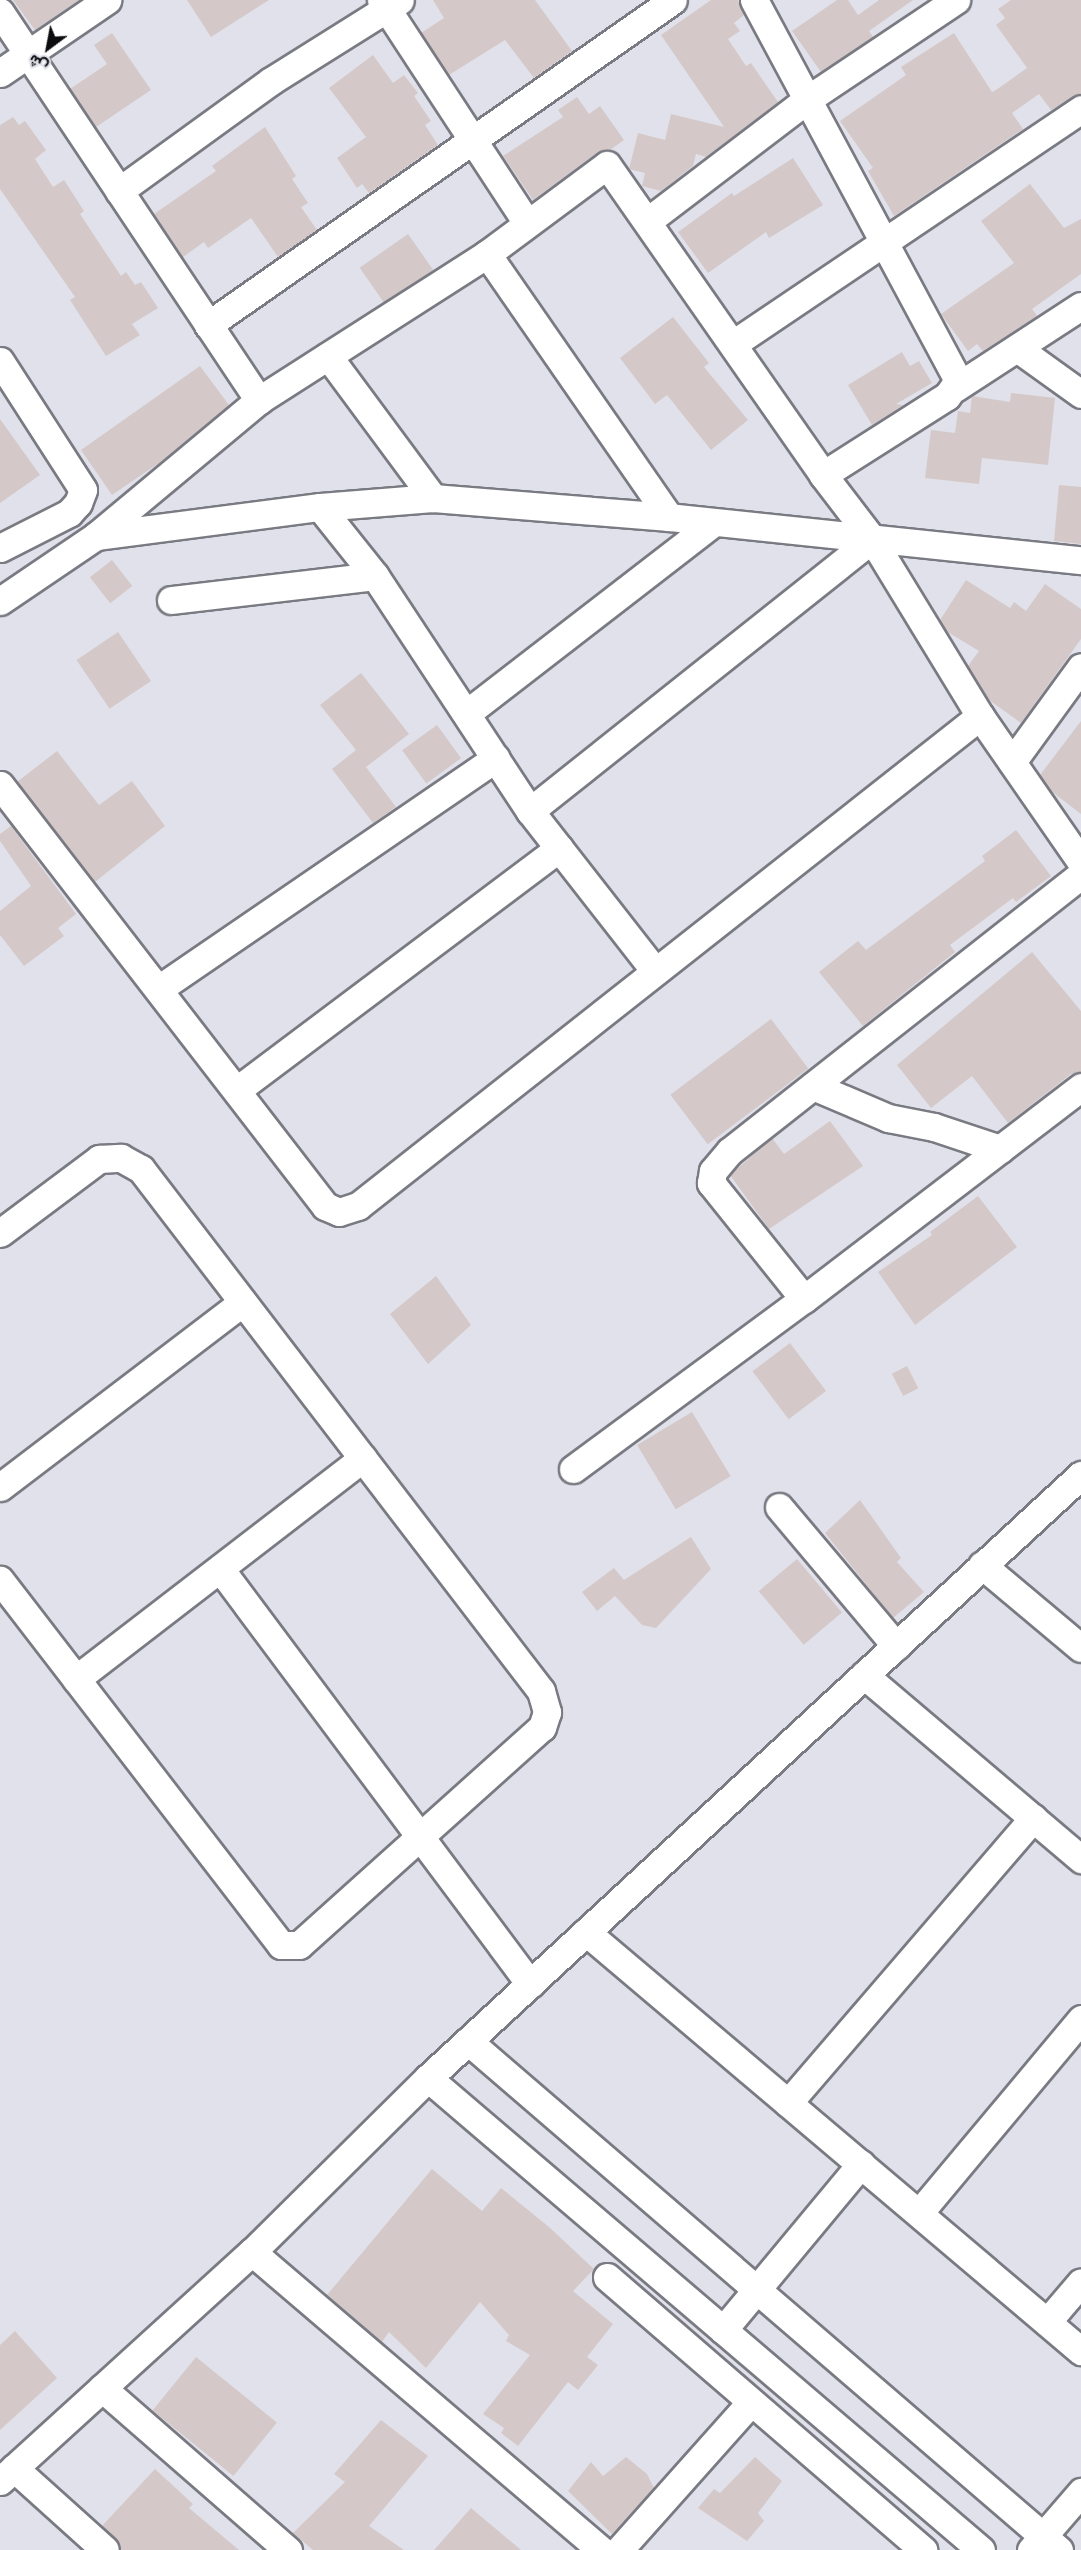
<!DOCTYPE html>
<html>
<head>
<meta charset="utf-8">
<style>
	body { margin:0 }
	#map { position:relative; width:1081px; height:2550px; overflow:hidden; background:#e0e1ea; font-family:"Roboto Condensed",Vazirmatn,sans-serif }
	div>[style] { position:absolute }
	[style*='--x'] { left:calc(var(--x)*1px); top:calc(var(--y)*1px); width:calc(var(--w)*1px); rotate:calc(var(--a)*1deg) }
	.building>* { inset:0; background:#d4c9c8; transform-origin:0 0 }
	.roads { filter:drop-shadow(2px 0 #797a82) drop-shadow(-2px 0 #797a82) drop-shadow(0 2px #797a82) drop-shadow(0 -2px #797a82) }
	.minor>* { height:27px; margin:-13.5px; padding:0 13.5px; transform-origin:13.5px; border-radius:13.5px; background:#fff }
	span { translate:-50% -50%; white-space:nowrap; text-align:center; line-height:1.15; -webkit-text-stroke:4.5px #e0e1ea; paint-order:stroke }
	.north { position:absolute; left:18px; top:18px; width:60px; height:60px; -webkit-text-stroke:4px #e0e1ea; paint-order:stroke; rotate:212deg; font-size:16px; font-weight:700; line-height:24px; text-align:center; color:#0d0d10 }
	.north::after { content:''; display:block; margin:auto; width:21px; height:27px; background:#0d0d10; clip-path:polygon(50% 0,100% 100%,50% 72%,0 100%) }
</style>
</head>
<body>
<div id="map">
	<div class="building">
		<div style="clip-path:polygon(13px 0,79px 0,35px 30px)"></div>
		<div style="clip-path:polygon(187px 0,269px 0,211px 37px)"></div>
		<div style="clip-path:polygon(433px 0,535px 0,572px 51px,534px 78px,505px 40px,449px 75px,421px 33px,444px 18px)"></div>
		<div style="clip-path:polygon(711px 0,738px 0,744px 15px,734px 23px,740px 31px,728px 39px,746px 66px,751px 63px,778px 102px,706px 157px,696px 154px,693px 166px,661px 191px,642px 186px,645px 173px,629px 169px,638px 133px,665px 140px,671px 114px,724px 127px,661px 35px)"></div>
		<div style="clip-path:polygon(837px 0,848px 0,858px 15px,879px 0,913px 0,869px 31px,873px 37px,821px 72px,792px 31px)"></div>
		<div style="clip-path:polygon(1011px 0,1081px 0,1081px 93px,1051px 110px,1039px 94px,1012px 113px,1023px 129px,894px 216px,868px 171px,873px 168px,840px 121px,906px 75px,901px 67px,954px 33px,992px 92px,996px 90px,1027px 68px,996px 25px,1005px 18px,998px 9px)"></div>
		<div style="clip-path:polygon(112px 33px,151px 90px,96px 127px,70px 89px,107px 64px,94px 45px)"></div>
		<div style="clip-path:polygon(373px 55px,393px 83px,404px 75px,418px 93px,414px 96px,431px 121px,425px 125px,438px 145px,369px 193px,362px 184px,357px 188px,337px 158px,366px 137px,329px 88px)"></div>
		<div style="clip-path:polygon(577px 97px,589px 114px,600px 106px,624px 140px,610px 150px,598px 152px,533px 200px,503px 156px,563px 117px,558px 110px)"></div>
		<div style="clip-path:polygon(13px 117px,19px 125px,25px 121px,46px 150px,35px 159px,53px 187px,64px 180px,84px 211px,80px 214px,121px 276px,126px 272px,135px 285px,141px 282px,158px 308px,132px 324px,140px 335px,106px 356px,70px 300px,75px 297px,0 189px,0 125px)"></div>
		<div style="clip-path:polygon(265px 127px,296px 176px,292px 179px,308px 203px,301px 207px,317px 230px,278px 257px,251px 218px,208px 248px,204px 242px,183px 257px,154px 214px,216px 171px,212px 166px)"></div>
		<div style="clip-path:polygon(793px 158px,823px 205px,769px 238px,766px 232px,708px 273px,678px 232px,732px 193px,734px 196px)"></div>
		<div style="clip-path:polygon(1030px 184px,1064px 228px,1081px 219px,1081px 274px,1032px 309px,1037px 316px,983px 351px,977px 344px,968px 351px,941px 314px,1014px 263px,981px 221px)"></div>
		<div style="left:408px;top:234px;width:44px;height:59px;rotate:55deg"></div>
		<div style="clip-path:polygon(673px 317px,709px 363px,704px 367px,748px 420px,711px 450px,667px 395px,655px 404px,620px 358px)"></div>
		<div style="clip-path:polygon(902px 352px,910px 366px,919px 361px,932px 383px,896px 404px,903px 405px,872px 425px,848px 385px)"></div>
		<div style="clip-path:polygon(200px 366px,229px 405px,159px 463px,112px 495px,81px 450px)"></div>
		<div style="clip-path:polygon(1011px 393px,1055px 398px,1048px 465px,982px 458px,979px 484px,925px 478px,931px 430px,955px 433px,958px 411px,970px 413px,972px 396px,1010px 402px)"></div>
		<div style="clip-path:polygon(0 419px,40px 475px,0 503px)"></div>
		<div style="clip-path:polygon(1059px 485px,1081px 487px,1081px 544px,1054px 541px)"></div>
		<div style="left:112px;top:560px;width:33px;height:28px;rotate:52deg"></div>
		<div style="clip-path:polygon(966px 580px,1010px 608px,1014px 602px,1026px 611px,1045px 584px,1081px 609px,1081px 639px,1021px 723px,989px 700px,968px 666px,979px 651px,946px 631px,940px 620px)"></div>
		<div style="left:118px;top:632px;width:59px;height:50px;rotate:56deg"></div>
		<div style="clip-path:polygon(361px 673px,409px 734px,366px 767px,396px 807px,373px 823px,332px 769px,356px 750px,320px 705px)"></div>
		<div style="clip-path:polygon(1081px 721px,1081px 814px,1051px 791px,1040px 775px)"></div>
		<div style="left:437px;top:725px;width:41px;height:43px;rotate:54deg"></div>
		<div style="clip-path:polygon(57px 751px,99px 805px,132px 781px,165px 826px,95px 882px,17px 782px)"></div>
		<div style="clip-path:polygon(11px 826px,76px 914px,58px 928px,64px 936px,24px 966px,0 935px,0 911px,31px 886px,0 841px,0 834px)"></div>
		<div style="clip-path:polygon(1016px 830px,1051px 876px,1016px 902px,1013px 898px,950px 945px,955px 952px,863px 1026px,819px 972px,858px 941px,866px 950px,985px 861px,982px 856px)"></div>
		<div style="clip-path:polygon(1032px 952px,1081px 1011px,1081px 1072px,1071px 1074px,1008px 1123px,972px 1076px,931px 1108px,897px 1065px)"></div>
		<div style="left:771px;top:1019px;width:62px;height:126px;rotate:53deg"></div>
		<div style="clip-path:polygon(830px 1121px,863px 1166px,769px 1229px,730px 1175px,772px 1138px,784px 1154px)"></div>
		<div style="clip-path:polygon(978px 1196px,1017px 1247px,915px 1325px,878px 1272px,932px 1235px,930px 1232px)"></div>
		<div style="clip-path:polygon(436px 1276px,471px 1325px,428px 1364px,390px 1314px)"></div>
		<div style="left:790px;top:1343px;width:60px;height:47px;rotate:53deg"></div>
		<div style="left:907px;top:1366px;width:25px;height:17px;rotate:63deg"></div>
		<div style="left:692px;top:1412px;width:75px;height:64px;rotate:59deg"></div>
		<div style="clip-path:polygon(860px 1500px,901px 1558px,897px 1562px,924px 1592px,893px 1618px,825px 1533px)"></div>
		<div style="clip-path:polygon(691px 1537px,711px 1569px,656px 1628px,642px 1625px,615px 1596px,597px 1611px,582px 1592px,614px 1568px,624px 1580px)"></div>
		<div style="left:797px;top:1559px;width:70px;height:50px;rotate:50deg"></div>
		<div style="clip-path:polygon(432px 2169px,482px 2211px,501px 2188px,549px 2227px,594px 2269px,573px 2291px,613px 2324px,587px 2357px,598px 2365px,578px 2390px,568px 2382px,518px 2446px,501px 2433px,504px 2428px,483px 2414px,530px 2355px,506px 2341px,509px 2335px,480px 2302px,426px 2368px,389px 2332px,382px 2342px,327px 2295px)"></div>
		<div style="clip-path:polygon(15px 2331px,57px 2378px,0 2430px,0 2345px)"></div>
		<div style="left:196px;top:2357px;width:104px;height:69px;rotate:39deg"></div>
		<div style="clip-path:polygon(381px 2420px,428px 2456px,369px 2526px,404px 2550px,313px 2550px,293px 2533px,345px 2482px,334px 2474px)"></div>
		<div style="clip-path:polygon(626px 2457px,647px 2474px,654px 2488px,612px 2534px,568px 2491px,591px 2462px,603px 2476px)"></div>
		<div style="clip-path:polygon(755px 2457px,782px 2481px,758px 2513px,764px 2521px,747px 2541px,698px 2508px,714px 2489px,720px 2493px)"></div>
		<div style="clip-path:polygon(155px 2469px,193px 2504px,189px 2508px,239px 2550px,120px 2550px,116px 2539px,102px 2526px)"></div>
		<div style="clip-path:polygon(471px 2508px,521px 2550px,434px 2550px)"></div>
	</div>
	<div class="roads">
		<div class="minor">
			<div style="--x:381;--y:0;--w:267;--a:56.8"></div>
			<div style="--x:754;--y:0;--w:432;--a:61.8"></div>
			<div style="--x:958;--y:381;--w:19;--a:126"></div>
			<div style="--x:947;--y:396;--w:147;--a:147.5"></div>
			<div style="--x:0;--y:12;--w:467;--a:56.3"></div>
			<div style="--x:0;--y:73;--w:130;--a:-34.3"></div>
			<div style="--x:119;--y:191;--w:188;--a:-35.9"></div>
			<div style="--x:271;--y:81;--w:152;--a:-32.1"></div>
			<div style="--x:649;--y:220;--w:196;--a:-37.3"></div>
			<div style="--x:805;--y:101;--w:182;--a:-33.8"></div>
			<div style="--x:487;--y:254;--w:320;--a:55.3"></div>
			<div style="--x:208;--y:325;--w:567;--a:-34.95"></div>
			<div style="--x:733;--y:344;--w:420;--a:-34"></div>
			<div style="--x:1017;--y:348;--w:79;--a:35.7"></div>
			<div style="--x:328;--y:356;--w:177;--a:53.5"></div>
			<div style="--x:0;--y:361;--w:153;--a:57.2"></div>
			<div style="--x:83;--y:490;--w:14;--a:111"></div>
			<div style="--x:78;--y:503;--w:13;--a:132"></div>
			<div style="--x:69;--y:513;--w:77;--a:153.1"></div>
			<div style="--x:955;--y:388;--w:150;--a:-33.1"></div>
			<div style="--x:320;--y:507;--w:88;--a:51.4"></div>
			<div style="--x:375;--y:576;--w:282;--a:56.6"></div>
			<div style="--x:530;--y:811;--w:203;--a:52"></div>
			<div style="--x:96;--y:536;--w:226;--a:-7.4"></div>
			<div style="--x:320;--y:507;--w:113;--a:-4.6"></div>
			<div style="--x:433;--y:498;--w:237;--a:4.6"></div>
			<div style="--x:669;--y:517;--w:414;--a:6"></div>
			<div style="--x:171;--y:600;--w:205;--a:-6.7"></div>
			<div style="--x:0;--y:601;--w:116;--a:-34.1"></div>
			<div style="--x:96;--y:536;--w:212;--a:-39.8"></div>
			<div style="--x:259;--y:400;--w:271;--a:-32.6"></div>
			<div style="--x:487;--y:254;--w:149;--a:-36.6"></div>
			<div style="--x:607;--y:165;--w:378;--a:55.1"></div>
			<div style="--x:823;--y:475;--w:81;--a:52.6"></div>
			<div style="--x:872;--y:539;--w:207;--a:58.6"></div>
			<div style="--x:980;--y:716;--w:178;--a:55.3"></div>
			<div style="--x:467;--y:713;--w:311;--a:-37.7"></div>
			<div style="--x:1012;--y:762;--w:117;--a:-54"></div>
			<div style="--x:0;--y:785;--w:532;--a:52.33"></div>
			<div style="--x:325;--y:1206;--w:15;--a:23"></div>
			<div style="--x:339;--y:1212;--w:20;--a:-18"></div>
			<div style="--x:358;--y:1206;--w:792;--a:-38.23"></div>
			<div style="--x:530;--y:811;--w:437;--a:-38.5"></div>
			<div style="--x:160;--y:988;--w:407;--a:-34.4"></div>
			<div style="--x:813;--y:1086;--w:82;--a:23.1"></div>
			<div style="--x:888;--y:1118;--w:47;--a:11.1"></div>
			<div style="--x:934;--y:1127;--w:70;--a:18.4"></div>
			<div style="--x:237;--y:1090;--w:403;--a:-36.9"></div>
			<div style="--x:0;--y:1233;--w:124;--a:-36.8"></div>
			<div style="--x:99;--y:1159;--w:22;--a:-3"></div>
			<div style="--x:121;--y:1158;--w:23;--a:29"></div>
			<div style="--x:141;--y:1169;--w:658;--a:52.54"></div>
			<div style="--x:541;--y:1691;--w:22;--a:74"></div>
			<div style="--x:547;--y:1712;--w:16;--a:108"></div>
			<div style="--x:542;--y:1727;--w:326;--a:138.1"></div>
			<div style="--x:299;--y:1945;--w:18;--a:180"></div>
			<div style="--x:281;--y:1945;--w:461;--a:-127.6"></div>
			<div style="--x:804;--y:1299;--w:149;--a:-128.7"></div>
			<div style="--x:711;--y:1183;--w:12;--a:-81"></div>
			<div style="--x:713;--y:1171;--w:26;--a:-50"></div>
			<div style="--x:730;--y:1151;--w:447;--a:-38.2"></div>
			<div style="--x:573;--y:1469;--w:287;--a:-36.4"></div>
			<div style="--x:804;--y:1299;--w:349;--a:-37.4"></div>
			<div style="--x:0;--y:1487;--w:305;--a:-37.3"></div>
			<div style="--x:779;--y:1507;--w:182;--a:49.9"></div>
			<div style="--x:982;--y:1565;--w:129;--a:40"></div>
			<div style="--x:221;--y:1570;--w:517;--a:53.26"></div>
			<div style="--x:864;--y:1675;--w:285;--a:40.3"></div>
			<div style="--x:76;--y:1679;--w:362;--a:-37.6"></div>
			<div style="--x:586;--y:1932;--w:649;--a:40.25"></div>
			<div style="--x:468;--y:2041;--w:780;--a:40.74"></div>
			<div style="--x:428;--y:2078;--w:727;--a:40.48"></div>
			<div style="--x:788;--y:2103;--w:376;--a:-49.3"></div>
			<div style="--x:919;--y:2213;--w:253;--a:-50.1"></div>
			<div style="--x:252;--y:2252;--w:459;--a:40.5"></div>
			<div style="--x:607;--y:2277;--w:418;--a:40.8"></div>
			<div style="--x:1047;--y:2322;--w:52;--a:-49.6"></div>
			<div style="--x:723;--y:2330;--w:216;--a:-50.3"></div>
			<div style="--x:102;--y:2388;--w:247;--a:41.1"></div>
			<div style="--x:14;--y:2468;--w:122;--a:42"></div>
			<div style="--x:0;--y:2481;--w:341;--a:-42.3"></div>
			<div style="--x:252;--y:2252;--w:247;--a:-44.7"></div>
			<div style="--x:428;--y:2078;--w:889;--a:-42.72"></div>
			<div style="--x:619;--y:2550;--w:198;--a:-48.3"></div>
			<div style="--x:1031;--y:2550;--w:77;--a:-49.2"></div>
		</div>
	</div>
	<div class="north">ش</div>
</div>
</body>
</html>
